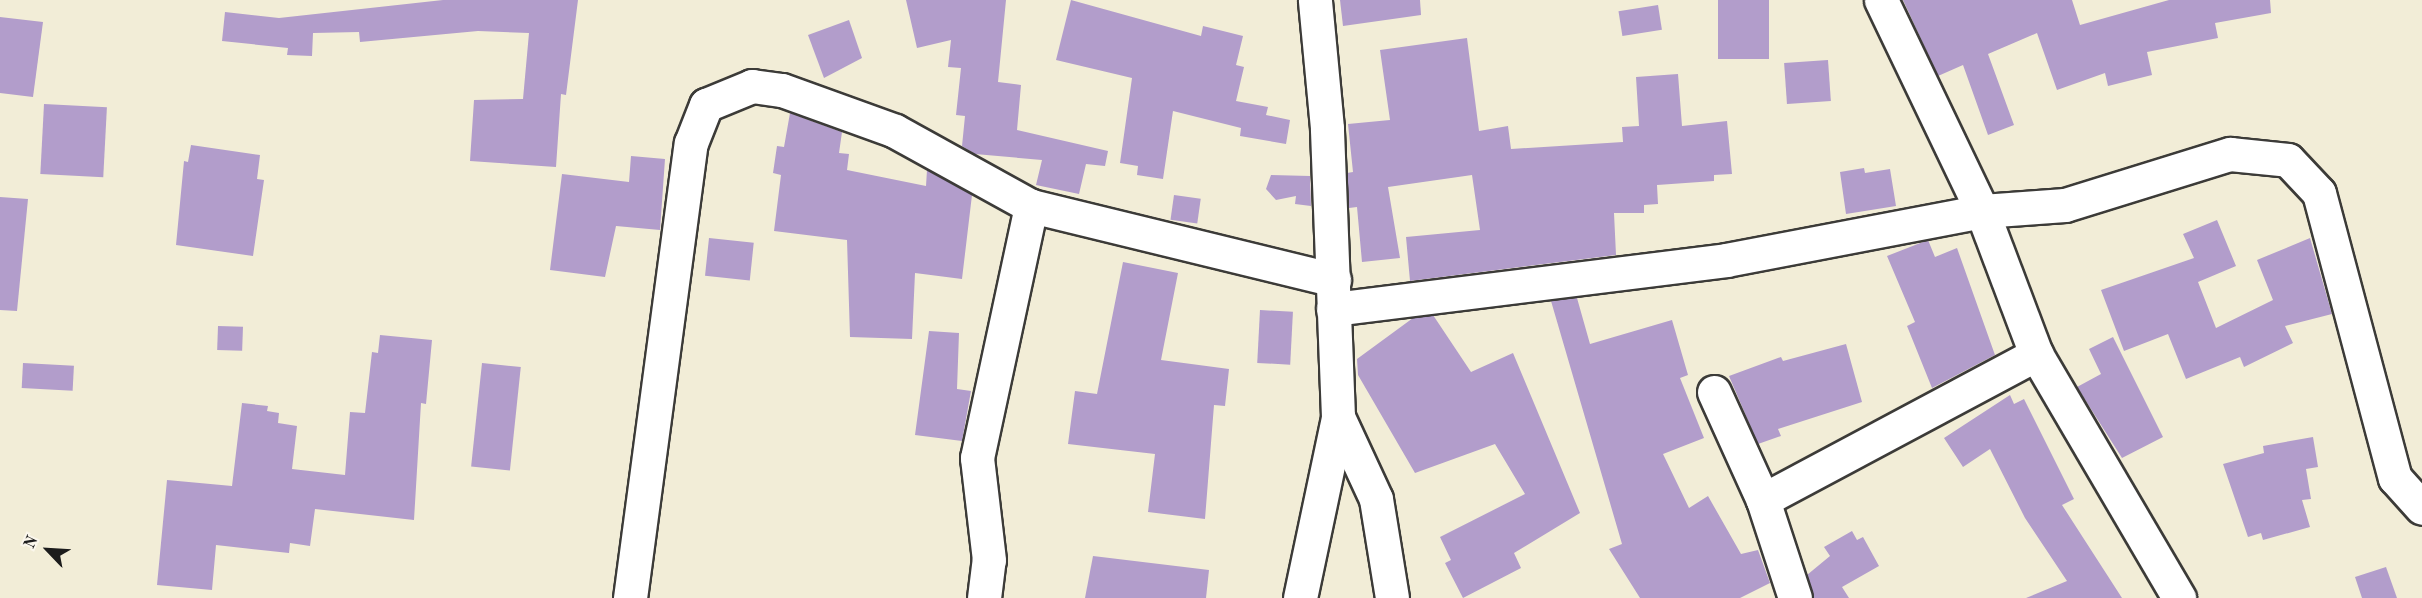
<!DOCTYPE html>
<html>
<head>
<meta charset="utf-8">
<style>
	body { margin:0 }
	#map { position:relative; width:2422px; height:598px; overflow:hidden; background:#f2edd7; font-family:"Old Standard TT",serif }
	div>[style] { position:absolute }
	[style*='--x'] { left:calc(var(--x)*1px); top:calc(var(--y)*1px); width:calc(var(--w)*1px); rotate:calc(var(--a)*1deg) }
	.building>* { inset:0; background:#b29dcb; transform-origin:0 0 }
	.roads { filter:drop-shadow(2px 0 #3c3b38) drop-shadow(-2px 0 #3c3b38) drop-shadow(0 2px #3c3b38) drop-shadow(0 -2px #3c3b38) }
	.minor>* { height:33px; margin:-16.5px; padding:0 16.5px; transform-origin:16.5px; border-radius:16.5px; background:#fff }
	span { translate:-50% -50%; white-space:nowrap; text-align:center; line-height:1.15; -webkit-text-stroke:6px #fbf7ec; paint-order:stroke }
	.north { position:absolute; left:18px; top:520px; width:60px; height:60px; -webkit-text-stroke:4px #fbf7ec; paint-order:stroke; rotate:295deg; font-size:16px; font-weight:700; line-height:24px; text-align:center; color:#1c1c1c }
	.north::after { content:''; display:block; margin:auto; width:21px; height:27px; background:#1c1c1c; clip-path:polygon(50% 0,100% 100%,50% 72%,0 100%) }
</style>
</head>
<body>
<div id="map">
	<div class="building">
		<div style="clip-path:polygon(443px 0,578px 0,566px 95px,561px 94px,556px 167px,470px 161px,474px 100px,523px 99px,529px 33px,478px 31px,360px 42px,359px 32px,313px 33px,312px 56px,287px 55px,288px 48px,222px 41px,225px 12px,279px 18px)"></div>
		<div style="clip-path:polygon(906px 0,1006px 0,998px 82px,1021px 85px,1017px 130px,1108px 151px,1105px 166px,1086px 164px,1079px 194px,1036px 185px,1042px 160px,975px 154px,962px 146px,965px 116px,956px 115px,961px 68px,948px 67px,951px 40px,917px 48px)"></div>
		<div style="clip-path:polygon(1071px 0,1201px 36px,1203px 26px,1243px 36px,1236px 65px,1244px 67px,1236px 101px,1268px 107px,1266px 115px,1290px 120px,1286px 144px,1240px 136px,1241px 128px,1173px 111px,1163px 179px,1137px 175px,1138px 166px,1120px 163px,1132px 78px,1056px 60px)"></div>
		<div style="clip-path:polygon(1340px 0,1420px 0,1421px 15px,1343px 26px)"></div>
		<div style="left:1718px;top:0;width:51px;height:59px"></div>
		<div style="clip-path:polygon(1903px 0,2072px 0,2080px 25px,2169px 0,2270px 0,2271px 13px,2215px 23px,2218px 38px,2147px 52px,2152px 75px,2108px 86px,2105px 73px,2057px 90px,2037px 33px,1988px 54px,2014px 125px,1988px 135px,1963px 65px,1938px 76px)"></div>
		<div style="left:1658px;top:5px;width:25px;height:40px;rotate:81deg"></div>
		<div style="clip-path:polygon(0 17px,43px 22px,33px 97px,0 93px)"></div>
		<div style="clip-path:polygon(849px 20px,862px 58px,824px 78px,808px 35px)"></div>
		<div style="clip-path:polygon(1467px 38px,1479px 131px,1508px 126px,1511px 149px,1623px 142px,1622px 127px,1639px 126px,1636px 77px,1678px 74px,1682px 126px,1727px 121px,1732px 174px,1714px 175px,1714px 181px,1657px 185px,1658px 204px,1644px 205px,1644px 213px,1614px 213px,1616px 255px,1410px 281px,1406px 237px,1480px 230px,1472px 175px,1388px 187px,1400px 258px,1362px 262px,1357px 207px,1349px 208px,1347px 173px,1353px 172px,1348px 124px,1390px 120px,1380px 50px)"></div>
		<div style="left:1828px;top:60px;width:41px;height:44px;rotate:86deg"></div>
		<div style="left:44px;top:104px;width:63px;height:70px;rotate:3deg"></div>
		<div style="clip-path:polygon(790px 113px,842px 132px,839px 153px,849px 154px,847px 170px,926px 186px,927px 170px,972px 195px,962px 279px,915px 273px,912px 339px,850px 337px,847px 240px,774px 231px,781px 175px,773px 173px,777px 146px,784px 147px)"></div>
		<div style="clip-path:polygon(191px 145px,260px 155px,257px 179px,264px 180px,253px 256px,176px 245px,184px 161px,188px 162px)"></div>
		<div style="clip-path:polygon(631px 156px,665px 159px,660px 230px,616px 226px,605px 277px,550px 270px,562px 174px,629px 182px)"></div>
		<div style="clip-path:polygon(1864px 168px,1865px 173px,1890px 169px,1896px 206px,1846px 214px,1840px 172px)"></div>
		<div style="clip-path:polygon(1271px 175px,1310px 176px,1311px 206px,1295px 204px,1296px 196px,1276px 200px,1266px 189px)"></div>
		<div style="left:1174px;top:195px;width:27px;height:25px;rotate:8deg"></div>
		<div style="clip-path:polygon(0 197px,28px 199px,17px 311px,0 310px)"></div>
		<div style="clip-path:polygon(2217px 220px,2236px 266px,2198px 282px,2216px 328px,2273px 300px,2257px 260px,2310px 238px,2332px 314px,2285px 326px,2293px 343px,2244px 367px,2240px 357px,2186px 379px,2168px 334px,2124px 351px,2101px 290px,2194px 258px,2183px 234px)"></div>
		<div style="left:709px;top:238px;width:45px;height:38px;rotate:6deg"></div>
		<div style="clip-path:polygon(1928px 240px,1935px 257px,1957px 248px,1995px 355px,1932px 388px,1907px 326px,1915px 322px,1887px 256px)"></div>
		<div style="clip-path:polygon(1123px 262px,1178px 273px,1161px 360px,1229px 369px,1225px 406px,1214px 405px,1205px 519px,1148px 512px,1155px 454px,1068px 444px,1075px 391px,1097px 394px)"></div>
		<div style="clip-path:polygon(1577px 298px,1590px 344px,1672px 320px,1688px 375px,1680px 378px,1704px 438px,1663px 454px,1689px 508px,1708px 496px,1741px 554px,1758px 550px,1770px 583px,1740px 598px,1640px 598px,1609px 549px,1622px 544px,1551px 301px)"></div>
		<div style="left:1260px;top:310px;width:33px;height:53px;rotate:3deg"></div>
		<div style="clip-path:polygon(1433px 315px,1471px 372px,1513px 353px,1580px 513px,1514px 553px,1521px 568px,1463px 598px,1445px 563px,1451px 560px,1440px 537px,1525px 494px,1495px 444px,1415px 473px,1358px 375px,1357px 359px,1413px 318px)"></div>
		<div style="left:218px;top:326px;width:25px;height:24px;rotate:2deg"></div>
		<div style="clip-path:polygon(929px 331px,959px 333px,957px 389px,971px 391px,962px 441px,915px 435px)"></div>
		<div style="clip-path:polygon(380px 335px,432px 340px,426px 404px,421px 403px,414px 520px,315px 509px,310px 546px,290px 543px,289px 553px,216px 545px,212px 590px,157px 585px,167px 480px,232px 486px,242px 403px,268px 406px,267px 411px,279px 413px,278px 423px,297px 426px,292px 469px,345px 475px,350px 412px,365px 413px,372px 352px,378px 353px)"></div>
		<div style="clip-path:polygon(2113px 337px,2163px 437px,2122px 458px,2077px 387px,2101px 374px,2089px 349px)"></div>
		<div style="clip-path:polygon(1846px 344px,1862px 402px,1778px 429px,1781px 436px,1758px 444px,1729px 376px,1781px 357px,1783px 361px)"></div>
		<div style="left:23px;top:363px;width:51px;height:25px;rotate:3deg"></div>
		<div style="left:482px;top:363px;width:39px;height:104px;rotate:6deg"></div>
		<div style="clip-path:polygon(2010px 395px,2014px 404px,2024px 399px,2074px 499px,2062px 505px,2122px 598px,2026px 598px,2067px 581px,2025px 518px,1990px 449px,1963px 467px,1944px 438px)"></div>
		<div style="clip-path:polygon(2313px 437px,2318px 467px,2306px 469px,2311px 499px,2302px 500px,2310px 527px,2263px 540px,2261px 533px,2248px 537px,2223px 464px,2264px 453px,2263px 446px)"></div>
		<div style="clip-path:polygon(1852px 531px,1857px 540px,1863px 537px,1879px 566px,1842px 587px,1849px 598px,1813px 598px,1807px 575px,1830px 556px,1824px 547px)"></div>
		<div style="clip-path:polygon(1093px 556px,1209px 570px,1206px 598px,1085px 598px)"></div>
		<div style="clip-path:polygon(2386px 567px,2397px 598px,2362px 598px,2355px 577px)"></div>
	</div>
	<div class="roads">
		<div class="minor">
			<div style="--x:1881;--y:0;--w:234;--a:64.4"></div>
			<div style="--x:1982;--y:211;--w:153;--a:69.3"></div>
			<div style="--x:2036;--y:354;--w:283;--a:59.6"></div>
			<div style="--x:1333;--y:309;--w:396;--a:-7.1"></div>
			<div style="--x:1726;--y:260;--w:261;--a:-10.8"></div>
			<div style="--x:1982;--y:211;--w:83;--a:-4.1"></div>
			<div style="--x:2065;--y:205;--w:173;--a:-17.2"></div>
			<div style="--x:2230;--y:154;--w:58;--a:5.9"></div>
			<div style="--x:2288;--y:160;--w:45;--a:46.8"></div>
			<div style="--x:2319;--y:193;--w:295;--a:75.1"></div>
			<div style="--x:2395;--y:478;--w:40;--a:48"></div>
			<div style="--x:1714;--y:392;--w:119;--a:65.6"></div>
			<div style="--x:1763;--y:500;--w:103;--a:71.9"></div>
			<div style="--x:1338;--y:417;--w:90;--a:65.1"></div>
			<div style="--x:1376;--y:499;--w:100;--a:80.8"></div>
			<div style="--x:1763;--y:500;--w:310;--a:-28.1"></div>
			<div style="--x:630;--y:598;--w:459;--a:-82.4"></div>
			<div style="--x:691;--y:143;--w:41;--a:-68.5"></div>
			<div style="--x:706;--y:105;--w:50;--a:-22.4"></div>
			<div style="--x:752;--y:86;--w:30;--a:8"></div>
			<div style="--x:782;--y:90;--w:120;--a:19.9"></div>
			<div style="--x:895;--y:131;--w:155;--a:28.9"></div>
			<div style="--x:1031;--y:206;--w:312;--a:13.7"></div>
			<div style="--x:984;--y:598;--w:38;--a:-83"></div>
			<div style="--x:989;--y:560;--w:103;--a:-96.7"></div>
			<div style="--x:977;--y:458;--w:258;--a:-77.9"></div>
			<div style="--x:1300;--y:598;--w:185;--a:-78.1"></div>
			<div style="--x:1338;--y:417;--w:289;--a:-92.2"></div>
			<div style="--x:1327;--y:128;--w:129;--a:-95.4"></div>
		</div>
	</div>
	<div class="north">N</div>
</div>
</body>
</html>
